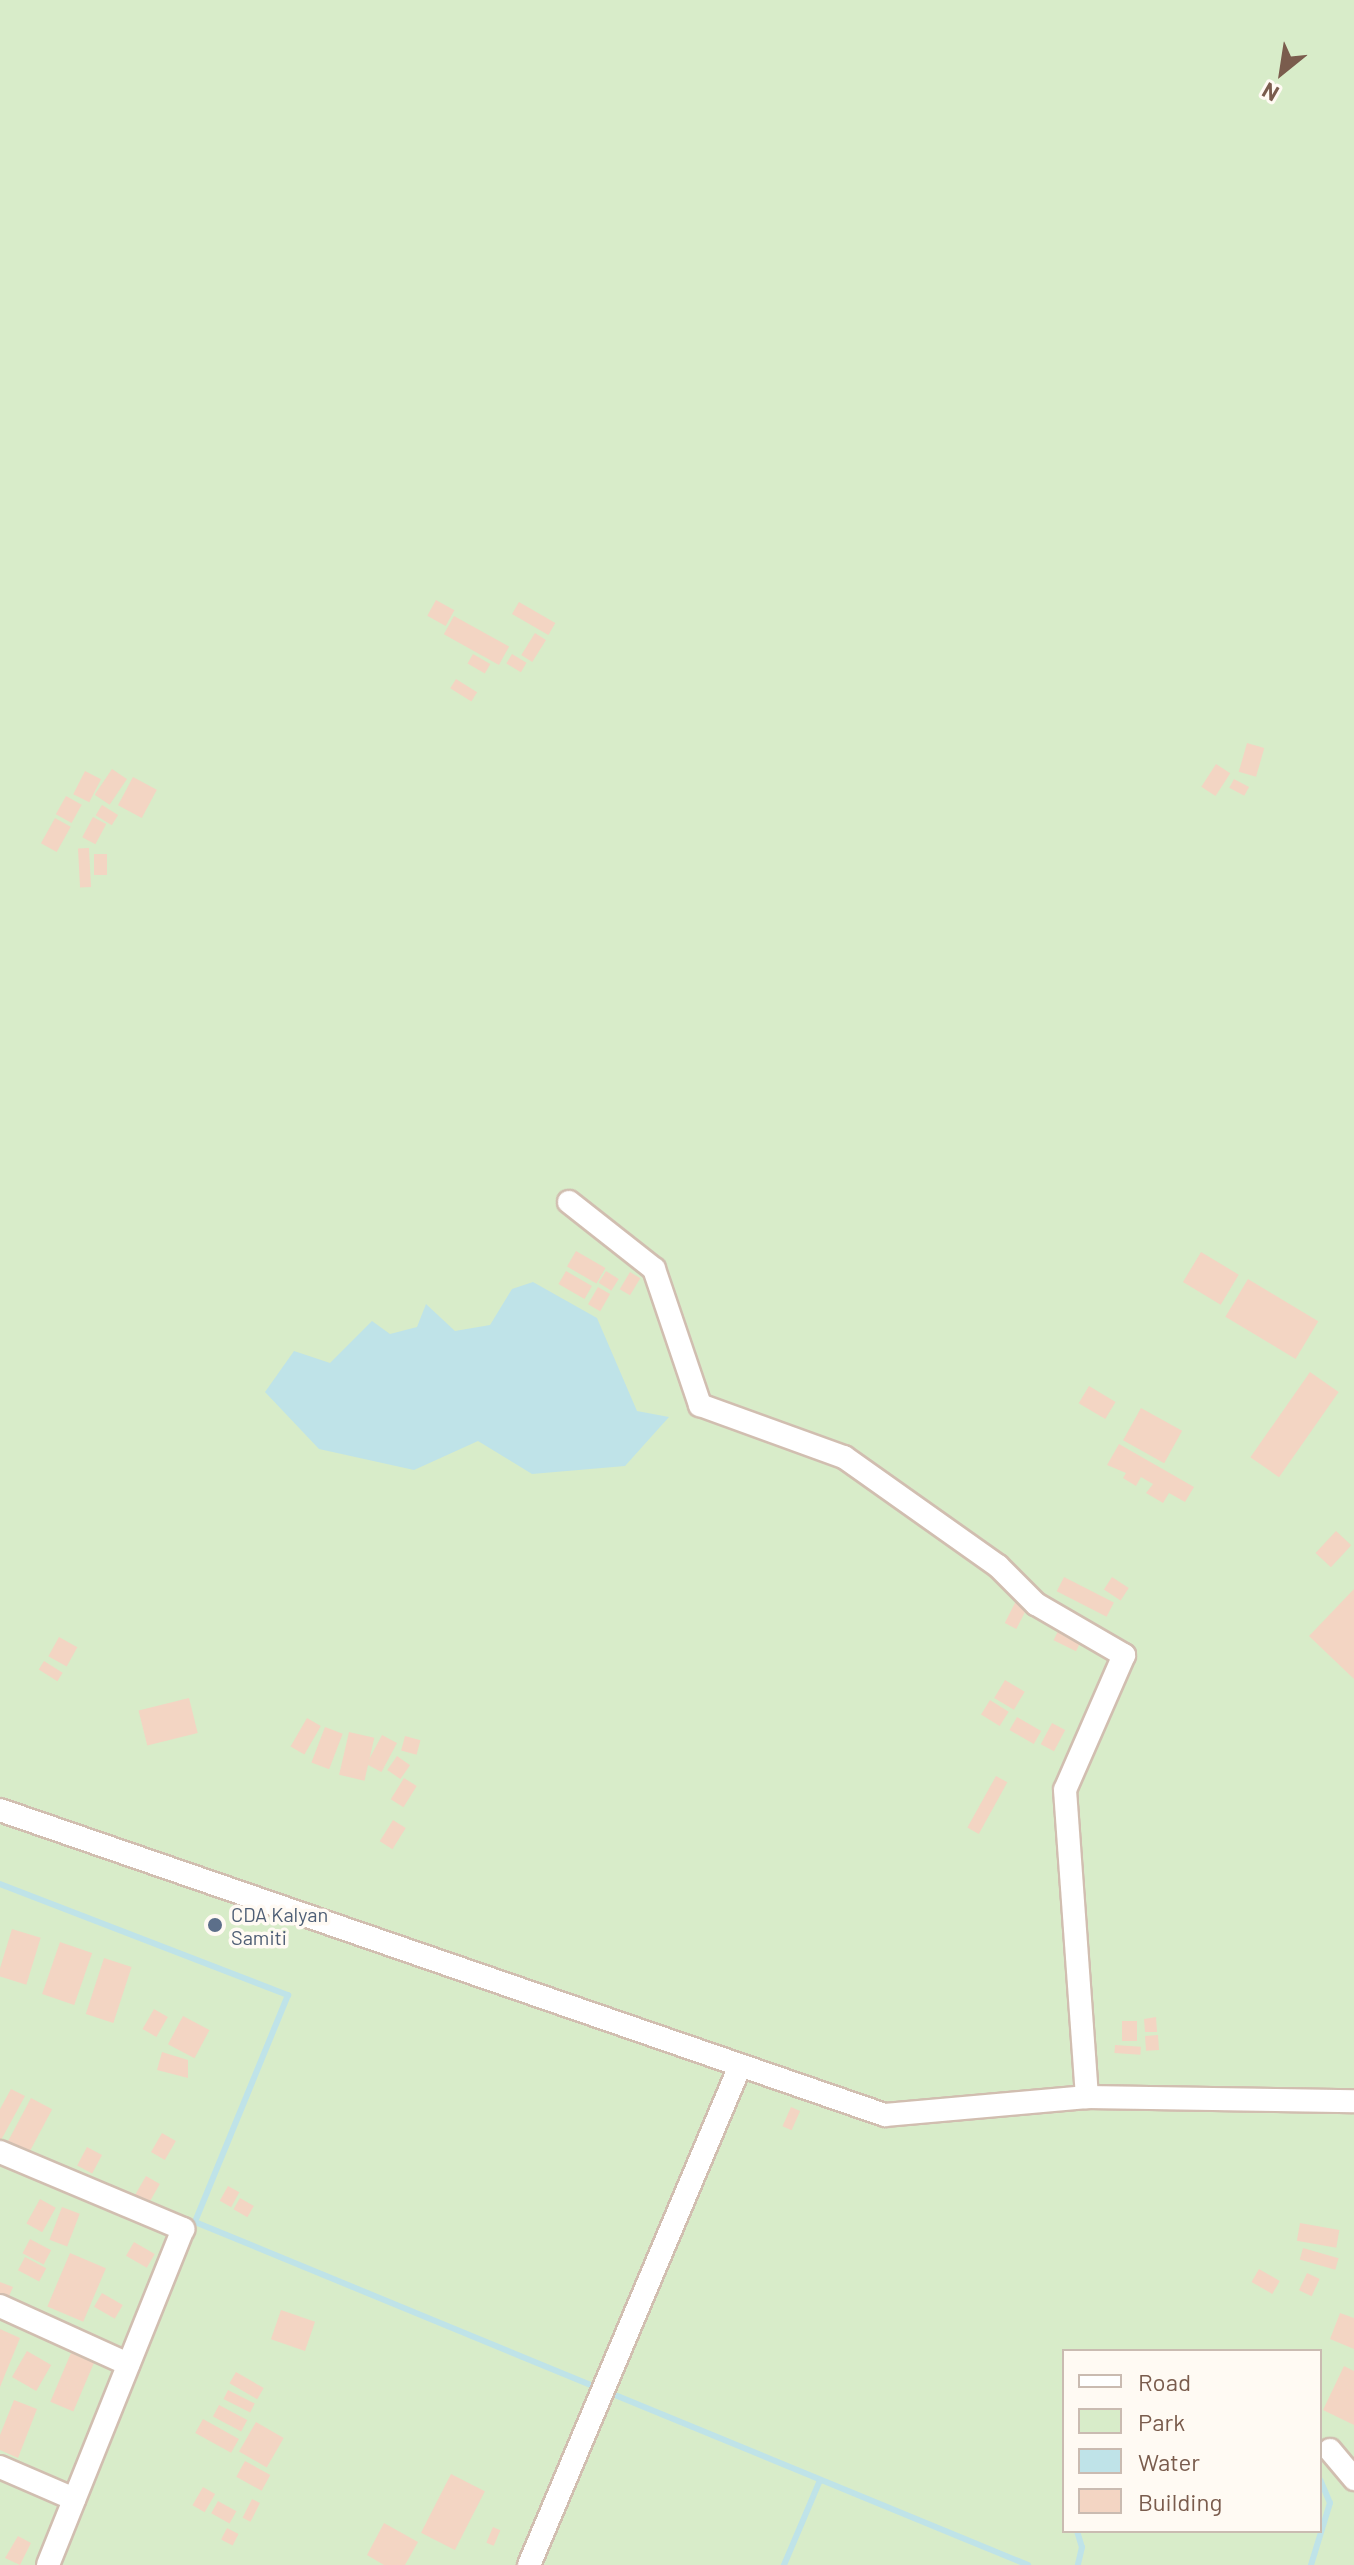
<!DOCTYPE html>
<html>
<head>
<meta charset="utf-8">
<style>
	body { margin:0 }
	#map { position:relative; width:1354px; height:2565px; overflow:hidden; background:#fdf6ec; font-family:Barlow,sans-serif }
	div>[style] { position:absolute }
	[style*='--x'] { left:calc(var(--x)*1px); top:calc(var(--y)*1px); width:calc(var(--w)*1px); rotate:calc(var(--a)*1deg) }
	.green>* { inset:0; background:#d8ecc9 }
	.water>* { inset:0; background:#bfe3e8 }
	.stream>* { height:6px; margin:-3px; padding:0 3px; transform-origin:3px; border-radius:3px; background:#bfe3e8 }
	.building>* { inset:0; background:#f3d5c3; transform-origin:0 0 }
	.roads { filter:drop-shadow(2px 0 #d1beb0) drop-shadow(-2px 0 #d1beb0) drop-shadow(0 2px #d1beb0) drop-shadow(0 -2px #d1beb0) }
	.street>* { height:22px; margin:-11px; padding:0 11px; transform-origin:11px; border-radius:11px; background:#fff }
	.dots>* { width:22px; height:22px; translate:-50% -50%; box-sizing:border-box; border:4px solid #fffaf3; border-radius:50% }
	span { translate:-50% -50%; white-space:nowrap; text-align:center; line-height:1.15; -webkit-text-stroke:7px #fffaf3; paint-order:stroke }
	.service-label { font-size:20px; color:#4e5e75 }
	.left { translate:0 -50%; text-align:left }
	.legend { position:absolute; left:1062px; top:2349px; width:260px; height:184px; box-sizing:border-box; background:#fffaf3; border:2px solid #cabbb1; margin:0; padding:10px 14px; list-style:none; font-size:24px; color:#7a5c4d }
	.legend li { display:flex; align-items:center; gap:16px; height:40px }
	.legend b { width:40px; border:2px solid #cabbb1 }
	.north { position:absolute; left:1242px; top:32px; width:80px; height:80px; -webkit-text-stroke:6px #fffaf3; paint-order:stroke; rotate:210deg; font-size:22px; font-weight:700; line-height:32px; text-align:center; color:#7a5c4d }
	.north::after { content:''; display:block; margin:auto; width:28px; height:36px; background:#7a5c4d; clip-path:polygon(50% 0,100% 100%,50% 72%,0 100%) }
</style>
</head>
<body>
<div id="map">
	<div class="green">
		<div style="clip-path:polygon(evenodd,0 0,1354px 0,1354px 2565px,0 2565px,0 0,1064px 2351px,1320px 2351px,1320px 2531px,1064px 2531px,1064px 2351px)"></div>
	</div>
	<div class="water">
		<div style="clip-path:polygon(533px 1282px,597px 1318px,637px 1411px,669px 1417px,625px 1466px,532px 1474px,478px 1441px,414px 1470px,319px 1449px,265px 1392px,294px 1351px,330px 1363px,372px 1321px,390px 1334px,417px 1327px,426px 1304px,455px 1331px,490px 1325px,512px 1289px)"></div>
	</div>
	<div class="stream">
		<div style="--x:0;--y:1884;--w:309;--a:21.1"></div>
		<div style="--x:288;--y:1995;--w:245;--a:112.3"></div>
		<div style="--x:195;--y:2222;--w:901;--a:22.38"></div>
		<div style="--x:1077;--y:2531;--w:17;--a:73"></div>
		<div style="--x:1082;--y:2547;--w:18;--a:103"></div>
		<div style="--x:784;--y:2565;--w:92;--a:-67"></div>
		<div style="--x:1311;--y:2565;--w:65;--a:-73"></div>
		<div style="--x:1330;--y:2503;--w:25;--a:-113"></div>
	</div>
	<div class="building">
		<div style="left:436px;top:600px;width:21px;height:18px;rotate:29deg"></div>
		<div style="left:519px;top:602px;width:42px;height:14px;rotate:30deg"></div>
		<div style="left:454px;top:616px;width:63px;height:21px;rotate:29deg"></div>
		<div style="left:535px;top:633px;width:13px;height:26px;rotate:32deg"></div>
		<div style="left:473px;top:654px;width:20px;height:11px;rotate:30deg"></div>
		<div style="left:512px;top:654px;width:17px;height:11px;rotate:31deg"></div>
		<div style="left:456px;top:679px;width:25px;height:11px;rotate:32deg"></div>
		<div style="left:1247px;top:743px;width:18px;height:30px;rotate:16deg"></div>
		<div style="left:1216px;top:764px;width:17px;height:27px;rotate:33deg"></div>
		<div style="left:112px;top:769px;width:18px;height:31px;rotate:34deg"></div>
		<div style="left:85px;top:771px;width:18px;height:26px;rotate:27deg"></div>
		<div style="left:133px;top:777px;width:27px;height:32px;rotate:28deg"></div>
		<div style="left:1234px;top:779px;width:17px;height:10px;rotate:28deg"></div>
		<div style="left:66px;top:796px;width:18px;height:21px;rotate:29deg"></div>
		<div style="left:102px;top:805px;width:19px;height:12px;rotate:32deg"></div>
		<div style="left:93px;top:817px;width:15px;height:23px;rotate:28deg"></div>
		<div style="left:55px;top:818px;width:18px;height:29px;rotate:29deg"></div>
		<div style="left:89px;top:848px;width:39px;height:11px;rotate:87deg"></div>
		<div style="left:94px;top:854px;width:13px;height:21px"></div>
		<div style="left:576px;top:1251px;width:34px;height:18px;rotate:30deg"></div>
		<div style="left:1201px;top:1252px;width:44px;height:35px;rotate:31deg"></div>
		<div style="left:566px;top:1271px;width:30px;height:15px;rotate:30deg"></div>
		<div style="left:606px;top:1271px;width:15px;height:14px;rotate:32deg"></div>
		<div style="left:630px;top:1272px;width:12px;height:20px;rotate:31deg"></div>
		<div style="left:1248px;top:1279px;width:82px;height:44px;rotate:31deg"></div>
		<div style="left:598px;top:1287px;width:14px;height:20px;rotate:30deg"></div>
		<div style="left:1310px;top:1372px;width:35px;height:104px;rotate:35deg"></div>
		<div style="left:1089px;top:1386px;width:31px;height:20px;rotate:31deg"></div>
		<div style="left:1141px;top:1408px;width:47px;height:37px;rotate:29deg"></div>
		<div style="clip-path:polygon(1119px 1444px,1194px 1487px,1185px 1502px,1169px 1493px,1163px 1503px,1146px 1493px,1153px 1484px,1141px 1477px,1136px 1486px,1123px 1478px,1126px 1473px,1107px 1465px)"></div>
		<div style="left:1336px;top:1531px;width:21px;height:30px;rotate:43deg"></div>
		<div style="left:1064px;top:1577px;width:56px;height:16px;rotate:27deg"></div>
		<div style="left:1112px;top:1577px;width:20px;height:15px;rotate:33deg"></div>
		<div style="clip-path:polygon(1354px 1589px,1354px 1679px,1309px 1636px)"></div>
		<div style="left:1017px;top:1599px;width:13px;height:27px;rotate:27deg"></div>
		<div style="left:1061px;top:1625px;width:25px;height:17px;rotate:26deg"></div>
		<div style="left:59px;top:1637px;width:21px;height:22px;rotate:29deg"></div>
		<div style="left:44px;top:1661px;width:22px;height:10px;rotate:32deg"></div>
		<div style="left:1005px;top:1680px;width:23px;height:21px;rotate:31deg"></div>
		<div style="left:189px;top:1698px;width:36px;height:52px;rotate:76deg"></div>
		<div style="left:990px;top:1700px;width:22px;height:17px;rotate:32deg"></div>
		<div style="left:1017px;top:1717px;width:28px;height:15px;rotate:30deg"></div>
		<div style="left:307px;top:1718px;width:16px;height:33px;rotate:30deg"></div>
		<div style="left:1052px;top:1723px;width:15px;height:24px;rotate:28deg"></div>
		<div style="left:325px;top:1727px;width:19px;height:38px;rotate:21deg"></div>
		<div style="left:349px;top:1732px;width:26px;height:44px;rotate:13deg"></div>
		<div style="left:382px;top:1735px;width:17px;height:33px;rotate:28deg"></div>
		<div style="left:405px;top:1736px;width:16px;height:15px;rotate:15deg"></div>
		<div style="left:397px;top:1756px;width:16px;height:17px;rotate:35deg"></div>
		<div style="left:996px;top:1776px;width:13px;height:59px;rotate:29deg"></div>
		<div style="left:404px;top:1778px;width:15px;height:25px;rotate:32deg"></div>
		<div style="left:393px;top:1820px;width:15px;height:25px;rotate:32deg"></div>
		<div style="left:12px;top:1929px;width:30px;height:49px;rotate:17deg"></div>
		<div style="left:60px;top:1942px;width:34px;height:55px;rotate:19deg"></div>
		<div style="left:104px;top:1958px;width:29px;height:59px;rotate:18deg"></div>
		<div style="left:154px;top:2009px;width:16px;height:23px;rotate:30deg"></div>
		<div style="left:183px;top:2016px;width:30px;height:32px;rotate:28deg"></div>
		<div style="clip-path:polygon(1156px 2017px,1157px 2032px,1145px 2032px,1144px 2019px)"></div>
		<div style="left:1122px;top:2021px;width:15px;height:20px"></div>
		<div style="left:1158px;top:2035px;width:15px;height:13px;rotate:86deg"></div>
		<div style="left:1115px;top:2045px;width:26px;height:8px;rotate:4deg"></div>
		<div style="clip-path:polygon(162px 2052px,188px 2060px,188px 2078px,157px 2070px)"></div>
		<div style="clip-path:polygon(11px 2089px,25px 2096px,0 2142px,0 2109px)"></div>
		<div style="left:31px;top:2098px;width:24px;height:51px;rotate:28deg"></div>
		<div style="left:791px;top:2107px;width:10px;height:21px;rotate:24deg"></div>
		<div style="left:162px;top:2133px;width:16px;height:22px;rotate:30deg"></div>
		<div style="left:87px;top:2147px;width:17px;height:21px;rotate:28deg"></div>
		<div style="left:146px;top:2176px;width:16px;height:23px;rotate:30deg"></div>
		<div style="left:228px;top:2186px;width:13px;height:17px;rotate:29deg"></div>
		<div style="left:240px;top:2198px;width:16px;height:13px;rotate:30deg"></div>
		<div style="left:40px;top:2199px;width:18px;height:28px;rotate:29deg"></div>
		<div style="left:62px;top:2207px;width:19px;height:35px;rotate:21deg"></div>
		<div style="left:1300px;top:2223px;width:40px;height:18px;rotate:10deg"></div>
		<div style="left:30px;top:2239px;width:24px;height:16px;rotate:28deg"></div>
		<div style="left:134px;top:2242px;width:24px;height:16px;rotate:30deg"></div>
		<div style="left:1303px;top:2248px;width:37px;height:12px;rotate:16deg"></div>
		<div style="left:70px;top:2253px;width:39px;height:58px;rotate:23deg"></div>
		<div style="left:25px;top:2257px;width:24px;height:15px;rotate:28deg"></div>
		<div style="left:1259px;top:2269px;width:24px;height:15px;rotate:30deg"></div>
		<div style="left:1307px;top:2273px;width:14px;height:19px;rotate:25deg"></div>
		<div style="clip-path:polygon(0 2282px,13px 2287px,6px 2303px,0 2300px)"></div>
		<div style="left:102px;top:2293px;width:24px;height:16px;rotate:30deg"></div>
		<div style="left:281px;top:2310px;width:36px;height:31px;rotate:19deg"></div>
		<div style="clip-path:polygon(1340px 2313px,1354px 2318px,1354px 2349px,1330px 2339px)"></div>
		<div style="clip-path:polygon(0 2329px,20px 2338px,0 2387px)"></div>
		<div style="left:27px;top:2351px;width:28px;height:30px;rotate:30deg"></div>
		<div style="left:71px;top:2353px;width:25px;height:53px;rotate:23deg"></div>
		<div style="clip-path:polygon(1344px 2366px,1354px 2371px,1354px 2425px,1323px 2410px)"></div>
		<div style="left:236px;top:2372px;width:32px;height:13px;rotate:30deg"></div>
		<div style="left:228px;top:2390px;width:30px;height:10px;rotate:27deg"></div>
		<div style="clip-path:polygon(14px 2400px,37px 2409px,18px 2458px,0 2450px,0 2435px)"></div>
		<div style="left:219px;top:2405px;width:32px;height:13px;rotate:28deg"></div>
		<div style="left:203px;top:2419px;width:41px;height:16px;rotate:29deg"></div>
		<div style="left:256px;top:2422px;width:32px;height:34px;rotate:30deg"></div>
		<div style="left:245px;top:2461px;width:29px;height:18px;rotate:29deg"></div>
		<div style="left:451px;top:2474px;width:38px;height:66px;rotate:27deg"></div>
		<div style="left:203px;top:2487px;width:14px;height:21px;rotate:30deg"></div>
		<div style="left:252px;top:2499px;width:9px;height:21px;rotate:27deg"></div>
		<div style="left:218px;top:2501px;width:21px;height:14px;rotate:29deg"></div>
		<div style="clip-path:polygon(384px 2523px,418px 2542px,405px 2565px,384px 2565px,367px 2555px)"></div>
		<div style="left:493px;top:2527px;width:8px;height:17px;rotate:23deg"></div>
		<div style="left:227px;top:2528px;width:13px;height:13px;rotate:27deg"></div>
		<div style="clip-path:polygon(18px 2536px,31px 2543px,20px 2565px,5px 2558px)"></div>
	</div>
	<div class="roads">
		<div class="street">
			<div style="--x:569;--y:1202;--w:108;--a:38.2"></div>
			<div style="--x:654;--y:1269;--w:144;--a:71.3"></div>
			<div style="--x:700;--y:1405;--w:153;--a:19.9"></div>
			<div style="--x:844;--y:1457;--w:189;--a:35.3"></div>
			<div style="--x:998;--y:1566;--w:54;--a:45"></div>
			<div style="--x:1036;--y:1604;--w:102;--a:30.1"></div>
			<div style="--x:1124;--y:1655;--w:147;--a:113.6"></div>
			<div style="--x:1065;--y:1790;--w:308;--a:85.9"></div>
			<div style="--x:0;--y:1810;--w:936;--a:19.02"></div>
			<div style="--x:885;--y:2115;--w:203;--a:-5.1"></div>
			<div style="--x:1087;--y:2097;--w:267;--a:0.9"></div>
			<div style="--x:0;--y:2152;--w:199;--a:22.8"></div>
			<div style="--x:183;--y:2229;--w:362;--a:111.9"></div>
			<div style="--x:0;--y:2306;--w:141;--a:24.4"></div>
			<div style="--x:1330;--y:2450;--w:38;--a:50"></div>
			<div style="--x:0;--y:2467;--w:81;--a:23.4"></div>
			<div style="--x:529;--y:2565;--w:542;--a:-67.08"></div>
		</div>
	</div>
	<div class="dots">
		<div style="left:215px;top:1925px;background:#5c6f8a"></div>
	</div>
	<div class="service-label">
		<span class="left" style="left:231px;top:1926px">CDA Kalyan<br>Samiti</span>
	</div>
	<ul class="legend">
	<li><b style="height:10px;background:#fff"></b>Road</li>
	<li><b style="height:22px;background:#d8ecc9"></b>Park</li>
	<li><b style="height:22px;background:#bfe3e8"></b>Water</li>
	<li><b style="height:22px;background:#f3d5c3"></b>Building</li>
	</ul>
	<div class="north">N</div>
</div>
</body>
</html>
